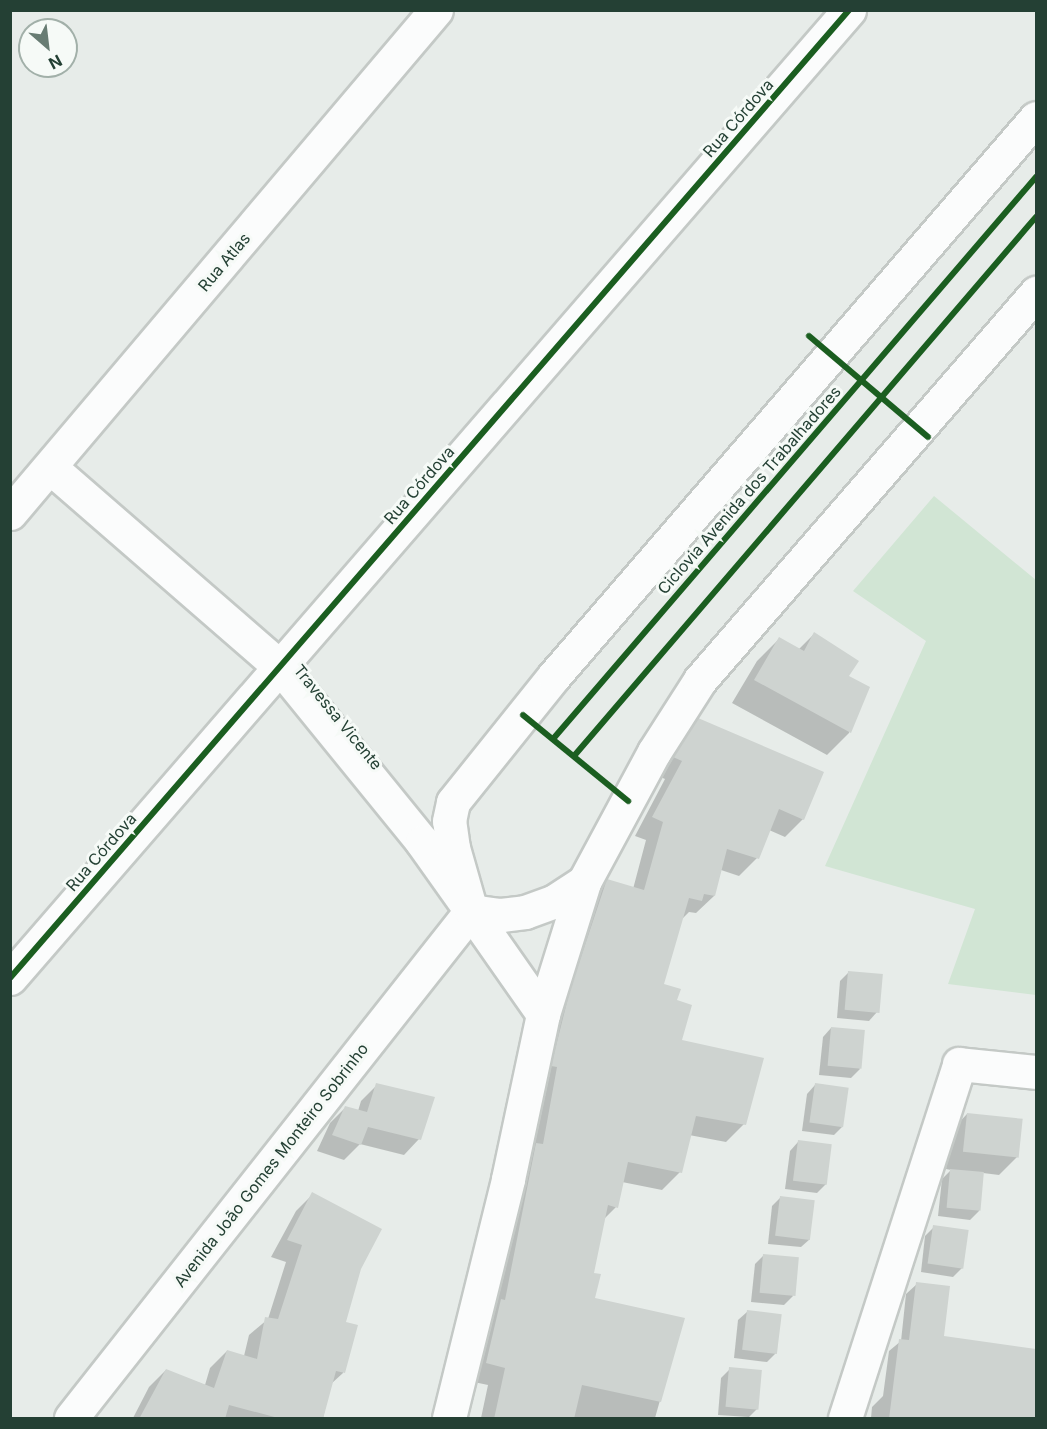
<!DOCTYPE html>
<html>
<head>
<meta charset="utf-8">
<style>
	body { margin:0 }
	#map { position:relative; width:1047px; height:1429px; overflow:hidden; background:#e7ece9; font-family:Inter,sans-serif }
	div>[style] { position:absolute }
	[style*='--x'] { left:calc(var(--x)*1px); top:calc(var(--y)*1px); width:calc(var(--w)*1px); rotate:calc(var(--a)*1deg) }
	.green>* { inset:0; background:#d1e5d4 }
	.shadow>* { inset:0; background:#0003 }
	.building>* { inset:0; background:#ced3d0; transform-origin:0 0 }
	.roads { filter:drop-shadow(2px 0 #c4c9c6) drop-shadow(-2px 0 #c4c9c6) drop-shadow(0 2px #c4c9c6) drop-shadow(0 -2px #c4c9c6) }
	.street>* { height:33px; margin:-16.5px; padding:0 16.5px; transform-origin:16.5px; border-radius:16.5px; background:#fbfcfc }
	.secondary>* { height:33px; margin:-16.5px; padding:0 16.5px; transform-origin:16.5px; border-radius:16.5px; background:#fbfcfc }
	.cycleway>* { height:6px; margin:-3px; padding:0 3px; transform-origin:3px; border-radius:3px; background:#1b5e20 }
	span { translate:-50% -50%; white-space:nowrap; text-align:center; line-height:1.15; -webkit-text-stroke:6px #f6faf7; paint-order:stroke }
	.street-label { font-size:16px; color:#244034 }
	.frame { position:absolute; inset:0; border:12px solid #244034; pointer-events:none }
	.north { position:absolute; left:18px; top:18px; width:60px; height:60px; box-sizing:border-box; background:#f6faf7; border:2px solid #a2b0a9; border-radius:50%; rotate:152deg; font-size:16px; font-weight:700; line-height:24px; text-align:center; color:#244034 }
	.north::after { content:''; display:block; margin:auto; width:21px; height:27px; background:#687c73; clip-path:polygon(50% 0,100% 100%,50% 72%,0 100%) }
</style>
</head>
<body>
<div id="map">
	<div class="green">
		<div style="clip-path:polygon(934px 496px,1036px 580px,1036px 995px,948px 984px,975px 909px,825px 866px,926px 641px,853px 591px)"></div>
	</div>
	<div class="shadow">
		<div style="clip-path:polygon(814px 634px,847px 677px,868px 687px,849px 733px,827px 755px,732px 703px,757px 661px,779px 639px,799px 649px)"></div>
		<div style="clip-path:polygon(698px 720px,803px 819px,785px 837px,769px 830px,757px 858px,739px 876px,721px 870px,714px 896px,696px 913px,689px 912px,682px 919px,662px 985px,676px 1001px,680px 1041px,744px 1124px,726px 1142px,689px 1135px,680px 1172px,662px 1190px,622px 1182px,616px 1207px,604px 1219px,593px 1274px,593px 1299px,683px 1319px,655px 1418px,481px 1418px,488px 1385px,469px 1381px,589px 899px,607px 881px,633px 889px,646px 840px,635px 836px,665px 779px,656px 775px,680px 738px)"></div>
		<div style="clip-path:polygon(849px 972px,877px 1012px,869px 1021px,837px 1018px,840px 981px)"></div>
		<div style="clip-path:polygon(831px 1028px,860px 1069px,851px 1078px,819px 1075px,823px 1037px)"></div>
		<div style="clip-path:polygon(377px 1085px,419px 1139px,404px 1155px,360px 1144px,344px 1160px,317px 1151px,330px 1123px,346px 1107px,358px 1111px,361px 1101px)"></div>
		<div style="clip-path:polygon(815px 1085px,843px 1126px,834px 1135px,802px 1131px,807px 1094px)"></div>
		<div style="clip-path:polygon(967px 1114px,1017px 1157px,999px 1175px,983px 1173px,979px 1211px,970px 1220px,938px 1216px,942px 1179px,951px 1170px,946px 1169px,950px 1132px)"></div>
		<div style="clip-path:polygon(798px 1142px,826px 1184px,817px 1193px,785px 1189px,790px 1151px)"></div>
		<div style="clip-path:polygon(313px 1194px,360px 1269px,344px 1323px,343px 1373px,331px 1384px,323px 1418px,133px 1418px,149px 1387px,166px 1370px,205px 1385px,210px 1368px,227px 1351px,244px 1356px,249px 1335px,268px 1319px,286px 1262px,271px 1257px,296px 1211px)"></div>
		<div style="clip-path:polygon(781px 1197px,810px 1239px,801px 1247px,768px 1244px,772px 1206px)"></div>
		<div style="clip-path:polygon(934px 1227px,962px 1268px,953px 1277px,921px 1272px,925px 1236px)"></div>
		<div style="clip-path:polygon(764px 1255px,793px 1296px,784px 1305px,751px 1302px,755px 1264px)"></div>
		<div style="clip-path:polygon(917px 1284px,943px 1337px,981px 1352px,1036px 1358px,1036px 1418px,871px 1418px,872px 1407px,883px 1396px,889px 1351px,901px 1341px,906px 1294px)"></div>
		<div style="clip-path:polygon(747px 1312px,776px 1353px,767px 1362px,734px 1358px,738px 1320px)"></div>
		<div style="clip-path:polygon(730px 1369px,758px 1408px,749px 1417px,718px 1415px,721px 1378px)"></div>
	</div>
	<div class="building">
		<div style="clip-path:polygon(814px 632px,859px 661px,849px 676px,870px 687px,851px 733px,754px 680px,779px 637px,804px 651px)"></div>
		<div style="clip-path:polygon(698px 718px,824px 772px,804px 820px,779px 809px,759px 859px,727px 849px,715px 896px,704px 894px,702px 901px,689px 898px,664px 984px,681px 989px,677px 1000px,692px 1005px,682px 1040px,764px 1058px,746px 1125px,696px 1116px,682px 1173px,628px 1162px,618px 1208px,608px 1205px,594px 1273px,601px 1274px,595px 1298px,685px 1318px,661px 1402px,582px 1385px,574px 1419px,494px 1419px,505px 1368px,486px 1363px,501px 1299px,505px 1300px,536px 1143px,543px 1144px,557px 1067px,551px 1066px,570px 990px,607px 879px,644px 890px,663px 822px,652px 817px,682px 761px,673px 757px)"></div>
		<div style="left:848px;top:971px;width:35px;height:39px;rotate:5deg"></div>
		<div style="left:831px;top:1027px;width:34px;height:39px;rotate:5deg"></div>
		<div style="clip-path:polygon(376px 1083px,435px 1097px,421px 1140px,368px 1127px,361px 1145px,332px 1135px,345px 1106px,367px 1112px)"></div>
		<div style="left:815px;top:1083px;width:34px;height:40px;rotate:8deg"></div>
		<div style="left:967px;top:1113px;width:56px;height:39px;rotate:6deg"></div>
		<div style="left:798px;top:1140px;width:34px;height:41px;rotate:7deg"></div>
		<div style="left:950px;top:1169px;width:34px;height:39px;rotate:5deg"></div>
		<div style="clip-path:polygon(312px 1192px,382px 1229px,361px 1269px,346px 1322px,358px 1325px,345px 1373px,336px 1371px,323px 1419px,282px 1419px,229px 1405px,225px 1419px,139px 1419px,166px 1369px,214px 1388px,227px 1350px,257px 1359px,265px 1317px,278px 1319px,302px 1245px,287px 1240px)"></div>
		<div style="left:780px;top:1196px;width:35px;height:40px;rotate:7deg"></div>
		<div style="left:933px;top:1225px;width:36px;height:39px;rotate:8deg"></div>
		<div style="left:763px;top:1254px;width:36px;height:39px;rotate:5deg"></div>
		<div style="clip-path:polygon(916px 1282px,950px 1286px,944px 1336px,1036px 1349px,1036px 1419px,889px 1419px,899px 1339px,909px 1340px)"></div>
		<div style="left:747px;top:1310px;width:35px;height:40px;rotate:7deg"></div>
		<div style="left:729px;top:1367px;width:33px;height:40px;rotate:5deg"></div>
	</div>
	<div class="roads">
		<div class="street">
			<div style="--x:51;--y:468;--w:303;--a:41"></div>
			<div style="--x:280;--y:667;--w:225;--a:50.9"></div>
			<div style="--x:422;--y:842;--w:85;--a:54.6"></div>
			<div style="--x:471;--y:911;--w:646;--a:128.27"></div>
			<div style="--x:10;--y:513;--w:659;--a:-49.74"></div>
			<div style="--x:10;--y:978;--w:1281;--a:-49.08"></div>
			<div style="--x:845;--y:1418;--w:372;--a:-72.1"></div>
			<div style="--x:959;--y:1064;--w:77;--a:5.9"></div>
		</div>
		<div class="secondary">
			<div style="--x:471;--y:911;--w:30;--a:8"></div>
			<div style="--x:501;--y:915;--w:24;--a:-7"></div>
			<div style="--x:525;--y:912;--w:30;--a:-20"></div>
			<div style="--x:553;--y:902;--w:37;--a:-33"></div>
			<div style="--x:543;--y:1014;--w:126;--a:-125"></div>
			<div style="--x:471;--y:911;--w:66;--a:-105.9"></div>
			<div style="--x:453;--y:848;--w:27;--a:-98"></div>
			<div style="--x:449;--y:821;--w:19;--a:-78"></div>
			<div style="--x:453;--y:802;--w:161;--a:-51.3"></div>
			<div style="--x:554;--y:676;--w:737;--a:-49.18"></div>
			<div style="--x:449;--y:1418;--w:246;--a:-76.1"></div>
			<div style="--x:508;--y:1179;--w:169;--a:-78"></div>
			<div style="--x:543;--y:1014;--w:138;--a:-72.7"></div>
			<div style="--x:584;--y:882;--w:148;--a:-61.7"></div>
			<div style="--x:654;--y:752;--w:85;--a:-57.4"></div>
			<div style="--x:700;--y:680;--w:513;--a:-49.03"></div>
		</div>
	</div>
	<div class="cycleway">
		<div style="--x:809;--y:336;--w:156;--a:40.3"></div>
		<div style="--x:523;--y:715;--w:136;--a:39.3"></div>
		<div style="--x:553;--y:739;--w:741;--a:-49.32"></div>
		<div style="--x:574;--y:756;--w:710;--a:-49.4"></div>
		<div style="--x:10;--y:978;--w:1281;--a:-49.08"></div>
	</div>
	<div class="street-label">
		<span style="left:738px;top:118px;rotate:-49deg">Rua Córdova</span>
		<span style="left:224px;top:262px;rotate:-50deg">Rua Atlas</span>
		<span style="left:419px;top:485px;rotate:-49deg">Rua Córdova</span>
		<span style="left:749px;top:490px;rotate:-49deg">Ciclovia Avenida dos Trabalhadores</span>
		<span style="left:338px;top:717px;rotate:51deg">Travessa Vicente</span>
		<span style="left:101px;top:852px;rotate:-49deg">Rua Córdova</span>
		<span style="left:271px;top:1165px;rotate:-52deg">Avenida João Gomes Monteiro Sobrinho</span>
	</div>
	<div class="frame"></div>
	<div class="north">N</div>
</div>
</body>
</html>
